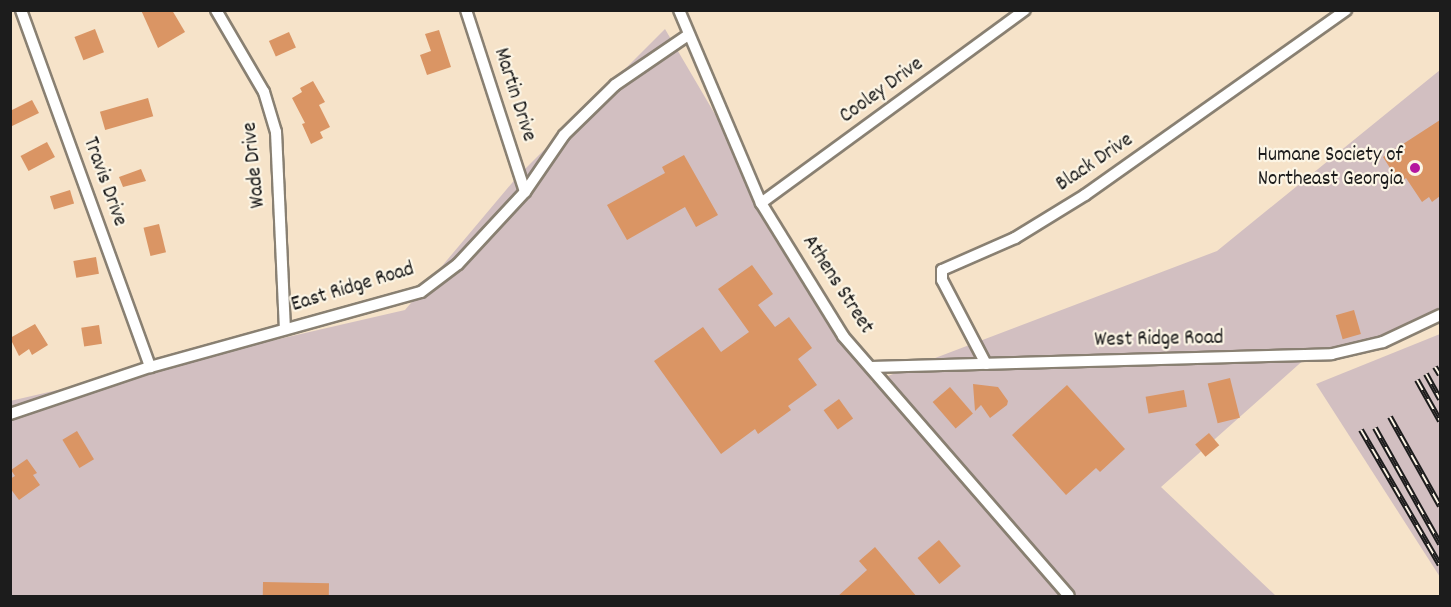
<!DOCTYPE html>
<html>
<head>
<meta charset="utf-8">
<style>
	body { margin:0 }
	#map { position:relative; width:1451px; height:607px; overflow:hidden; background:#f6e3c9; font-family:Dekko,sans-serif }
	div>[style] { position:absolute }
	[style*='--x'] { left:calc(var(--x)*1px); top:calc(var(--y)*1px); width:calc(var(--w)*1px); rotate:calc(var(--a)*1deg) }
	.industrial>* { inset:0; background:#d2bfc1 }
	.building>* { inset:0; background:#da9564; transform-origin:0 0 }
	.roads { filter:drop-shadow(2px 0 #898072) drop-shadow(-2px 0 #898072) drop-shadow(0 2px #898072) drop-shadow(0 -2px #898072) }
	.street>* { height:10px; margin:-5px; padding:0 5px; transform-origin:5px; border-radius:5px; background:#fff }
	.rail>* { height:6px; margin-top:-3px; transform-origin:0; background:repeating-linear-gradient(90deg,#fcf5e5 0 11px,#1c1c1c 0 22px); box-sizing:border-box; border-block:2px solid #1c1c1c }
	.dots>* { width:16px; height:16px; translate:-50% -50%; box-sizing:border-box; border:3px solid #fcf5e5; border-radius:50% }
	span { translate:-50% -50%; white-space:nowrap; text-align:center; line-height:1.15; -webkit-text-stroke:4.5px #fcf5e5; paint-order:stroke }
	.street-label { font-size:21px; color:#1c1c1c }
	.poi-label { font-size:21px; color:#1c1c1c }
	.right { translate:-100% -50%; text-align:right }
	.frame { position:absolute; inset:0; border:12px solid #1c1c1c; pointer-events:none }
</style>
</head>
<body>
<div id="map">
	<div class="industrial">
		<div style="clip-path:polygon(665px 29px,872px 382px,1217px 251px,1440px 70px,1440px 311px,1364px 349px,1307px 357px,1161px 487px,1276px 596px,11px 596px,10px 401px,405px 310px,517px 177px)"></div>
		<div style="clip-path:polygon(1440px 334px,1440px 577px,1316px 384px)"></div>
	</div>
	<div class="building">
		<div style="clip-path:polygon(141px 10px,172px 10px,185px 32px,158px 48px)"></div>
		<div style="left:95px;top:29px;width:25px;height:22px;rotate:69deg"></div>
		<div style="clip-path:polygon(439px 30px,451px 67px,427px 75px,420px 55px,431px 51px,425px 34px)"></div>
		<div style="left:289px;top:32px;width:17px;height:22px;rotate:66deg"></div>
		<div style="clip-path:polygon(313px 81px,325px 102px,319px 105px,330px 127px,320px 132px,323px 138px,311px 144px,302px 124px,305px 123px,292px 98px,302px 92px,300px 88px)"></div>
		<div style="left:148px;top:98px;width:19px;height:50px;rotate:74deg"></div>
		<div style="clip-path:polygon(32px 100px,39px 113px,10px 127px,10px 111px)"></div>
		<div style="clip-path:polygon(1440px 120px,1440px 196px,1432px 202px,1429px 197px,1422px 202px,1406px 178px,1399px 182px,1383px 157px)"></div>
		<div style="left:47px;top:142px;width:17px;height:30px;rotate:62deg"></div>
		<div style="clip-path:polygon(684px 155px,718px 215px,696px 227px,685px 207px,627px 240px,607px 205px,665px 173px,662px 167px)"></div>
		<div style="clip-path:polygon(141px 169px,146px 181px,123px 187px,119px 177px)"></div>
		<div style="left:70px;top:190px;width:14px;height:21px;rotate:73deg"></div>
		<div style="left:159px;top:224px;width:29px;height:16px;rotate:76deg"></div>
		<div style="left:96px;top:257px;width:17px;height:23px;rotate:80deg"></div>
		<div style="clip-path:polygon(752px 265px,773px 294px,758px 305px,775px 327px,789px 317px,812px 348px,798px 359px,817px 385px,788px 406px,791px 410px,758px 434px,755px 429px,721px 454px,654px 361px,703px 327px,721px 352px,749px 332px,718px 289px)"></div>
		<div style="left:1354px;top:310px;width:25px;height:19px;rotate:74deg"></div>
		<div style="clip-path:polygon(35px 324px,48px 345px,32px 355px,29px 349px,19px 356px,10px 338px)"></div>
		<div style="left:99px;top:325px;width:19px;height:18px;rotate:81deg"></div>
		<div style="left:1230px;top:378px;width:41px;height:23px;rotate:76deg"></div>
		<div style="clip-path:polygon(973px 384px,998px 387px,1008px 401px,1007px 405px,990px 418px,981px 405px,975px 411px)"></div>
		<div style="clip-path:polygon(1067px 385px,1125px 449px,1100px 472px,1096px 468px,1066px 495px,1012px 435px)"></div>
		<div style="left:950px;top:387px;width:35px;height:23px;rotate:49deg"></div>
		<div style="left:1184px;top:390px;width:17px;height:39px;rotate:80deg"></div>
		<div style="left:839px;top:399px;width:24px;height:19px;rotate:54deg"></div>
		<div style="left:77px;top:431px;width:33px;height:17px;rotate:59deg"></div>
		<div style="left:1209px;top:433px;width:16px;height:18px;rotate:50deg"></div>
		<div style="clip-path:polygon(27px 459px,37px 473px,33px 475px,40px 485px,19px 500px,10px 488px,10px 479px,15px 476px,11px 470px)"></div>
		<div style="left:939px;top:540px;width:34px;height:28px;rotate:50deg"></div>
		<div style="clip-path:polygon(875px 547px,917px 597px,837px 597px,867px 570px,859px 561px)"></div>
		<div style="left:263px;top:582px;width:66px;height:15px;rotate:1deg"></div>
	</div>
	<div class="roads">
		<div class="street">
			<div style="--x:21;--y:10;--w:380;--a:70.1"></div>
			<div style="--x:216;--y:10;--w:95;--a:59.7"></div>
			<div style="--x:264;--y:92;--w:42;--a:73.3"></div>
			<div style="--x:276;--y:132;--w:197;--a:87.4"></div>
			<div style="--x:466;--y:10;--w:191;--a:72"></div>
			<div style="--x:679;--y:10;--w:210;--a:67"></div>
			<div style="--x:761;--y:203;--w:156;--a:58.3"></div>
			<div style="--x:843;--y:336;--w:344;--a:49"></div>
			<div style="--x:761;--y:203;--w:327;--a:-36.2"></div>
			<div style="--x:986;--y:364;--w:95;--a:-117.6"></div>
			<div style="--x:942;--y:280;--w:10;--a:-90"></div>
			<div style="--x:942;--y:270;--w:80;--a:-23.7"></div>
			<div style="--x:1015;--y:238;--w:82;--a:-31.6"></div>
			<div style="--x:1085;--y:195;--w:320;--a:-35.3"></div>
			<div style="--x:871;--y:367;--w:461;--a:-1.6"></div>
			<div style="--x:1332;--y:354;--w:52;--a:-13.2"></div>
			<div style="--x:1383;--y:342;--w:63;--a:-25.3"></div>
			<div style="--x:10;--y:414;--w:148;--a:-18.6"></div>
			<div style="--x:150;--y:367;--w:281;--a:-15.5"></div>
			<div style="--x:421;--y:292;--w:46;--a:-37.1"></div>
			<div style="--x:458;--y:264;--w:98;--a:-47.1"></div>
			<div style="--x:525;--y:192;--w:69;--a:-55.6"></div>
			<div style="--x:564;--y:135;--w:71;--a:-44.4"></div>
			<div style="--x:615;--y:85;--w:88;--a:-34.4"></div>
		</div>
	</div>
	<div class="rail">
		<div style="--x:1435;--y:367;--w:9;--a:58"></div>
		<div style="--x:1426;--y:374;--w:29;--a:61"></div>
		<div style="--x:1417;--y:380;--w:47;--a:60.7"></div>
		<div style="--x:1390;--y:417;--w:102;--a:60.7"></div>
		<div style="--x:1375;--y:428;--w:133;--a:60.7"></div>
		<div style="--x:1361;--y:430;--w:156;--a:59.7"></div>
	</div>
	<div class="dots">
		<div style="left:1415px;top:168px;background:#b5179e"></div>
	</div>
	<div class="street-label">
		<span style="left:882px;top:91px;rotate:-36deg">Cooley Drive</span>
		<span style="left:514px;top:95px;rotate:72deg">Martin Drive</span>
		<span style="left:1095px;top:163px;rotate:-34deg">Black Drive</span>
		<span style="left:255px;top:165px;rotate:-96deg">Wade Drive</span>
		<span style="left:104px;top:182px;rotate:70deg">Travis Drive</span>
		<span style="left:837px;top:285px;rotate:57deg">Athens Street</span>
		<span style="left:353px;top:288px;rotate:-17deg">East Ridge Road</span>
		<span style="left:1159px;top:340px;rotate:-1deg">West Ridge Road</span>
	</div>
	<div class="poi-label">
		<span class="right" style="left:1403px;top:168px">Humane Society of<br>Northeast Georgia</span>
	</div>
	<div class="frame"></div>
</div>
</body>
</html>
